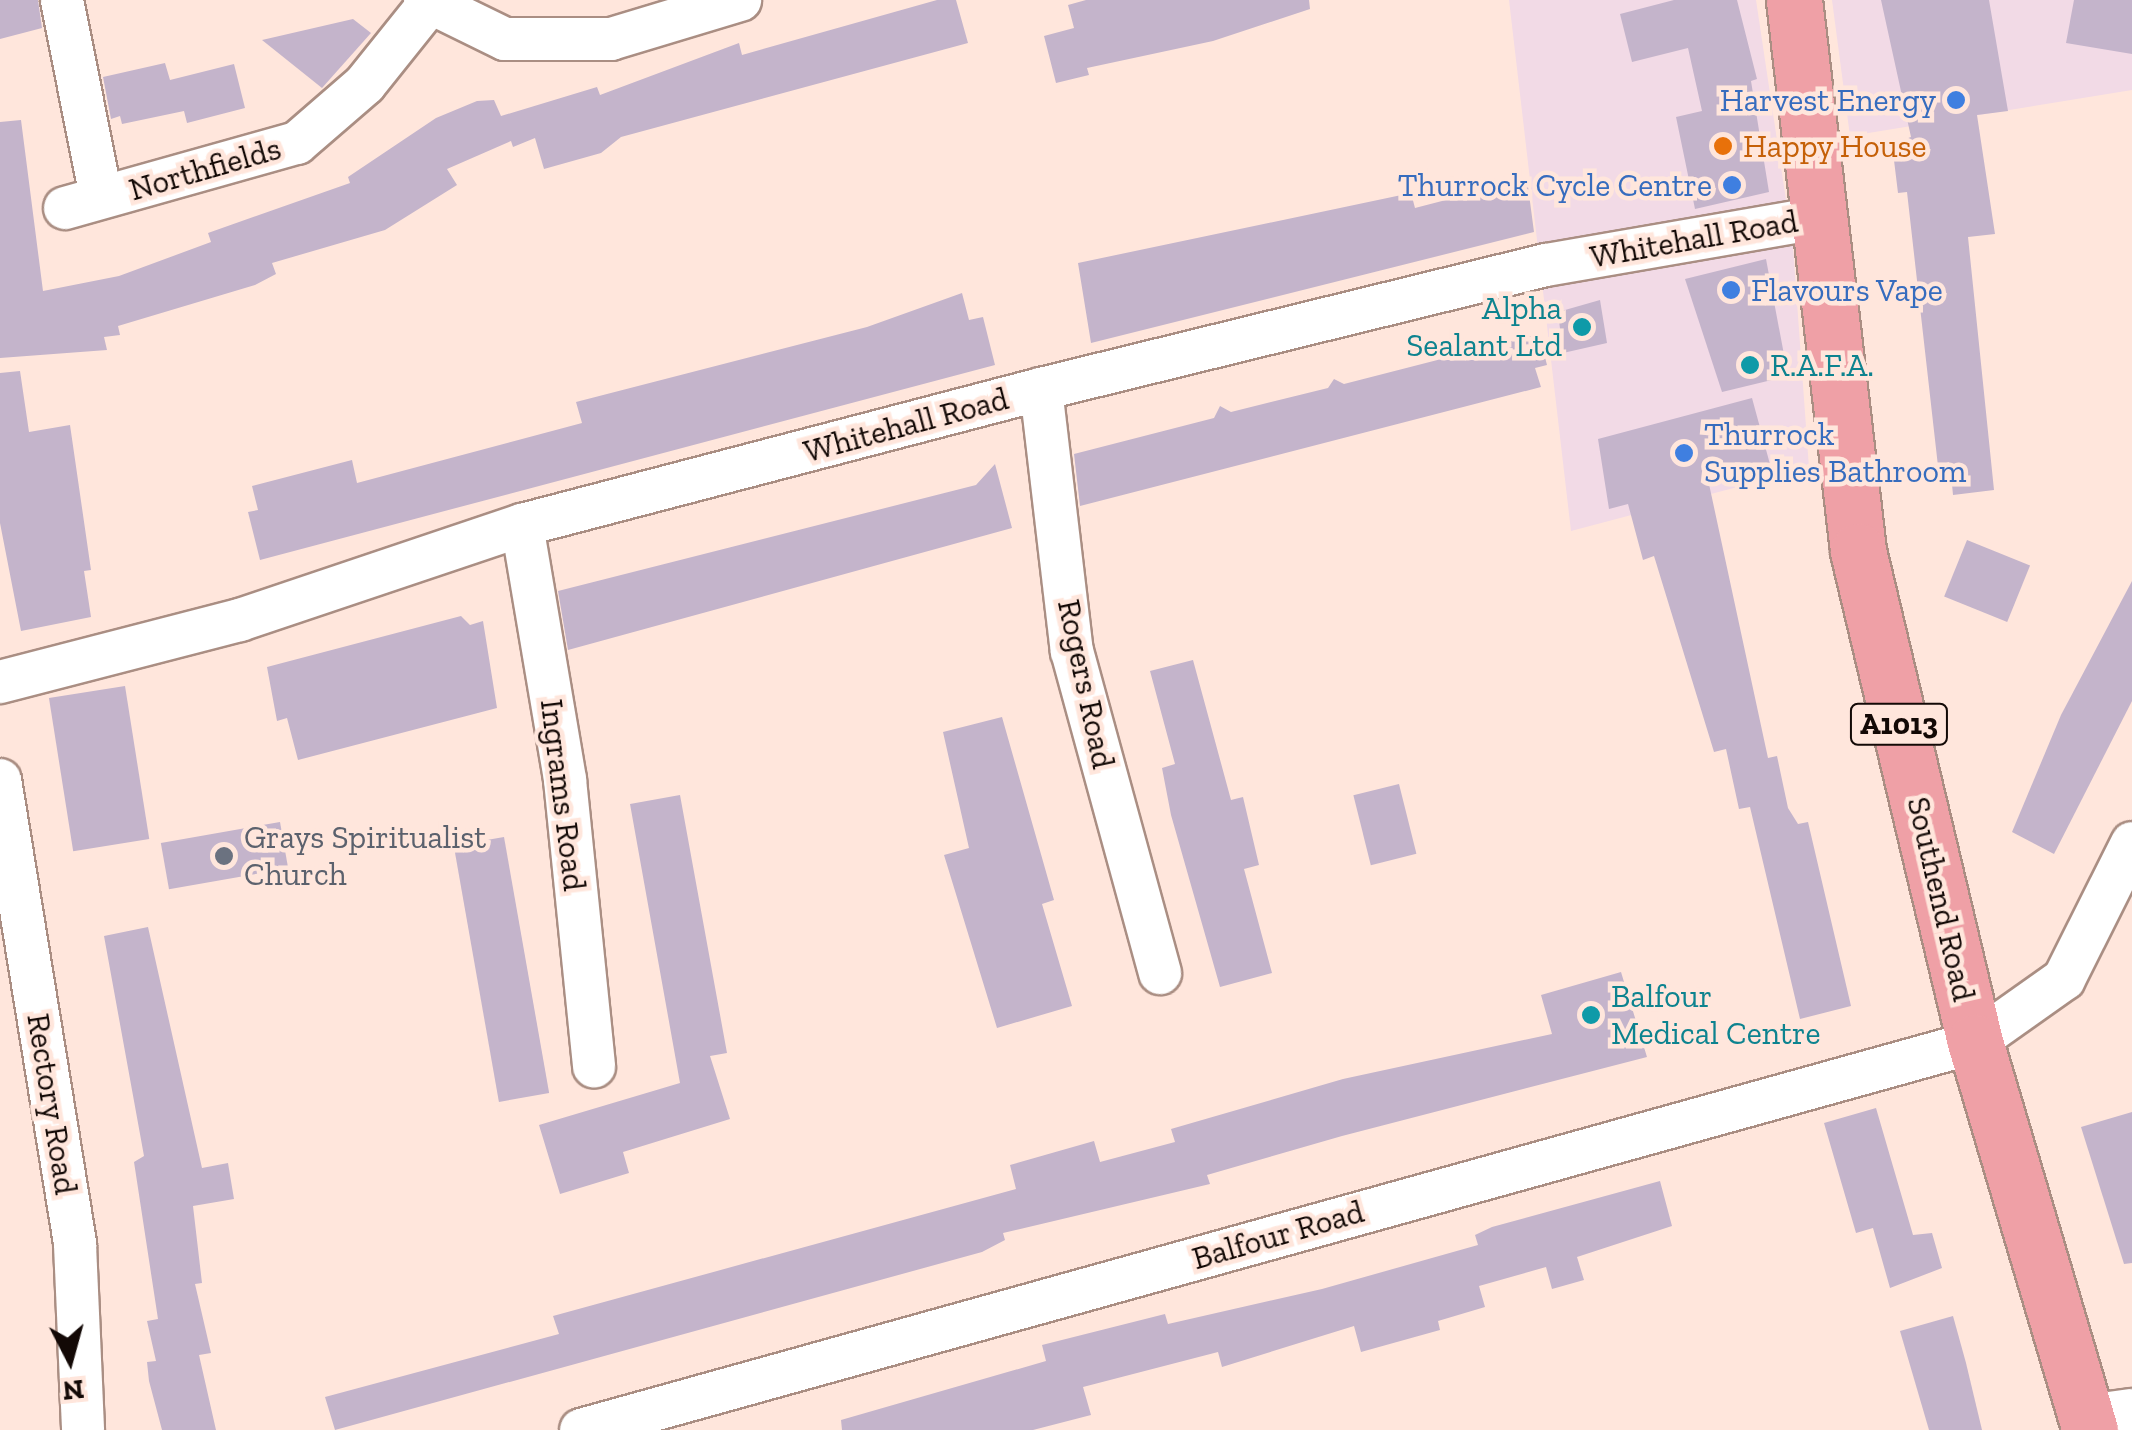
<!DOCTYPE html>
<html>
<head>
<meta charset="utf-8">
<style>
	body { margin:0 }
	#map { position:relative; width:2132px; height:1430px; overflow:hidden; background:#ffe6dc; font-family:"Zilla Slab",serif }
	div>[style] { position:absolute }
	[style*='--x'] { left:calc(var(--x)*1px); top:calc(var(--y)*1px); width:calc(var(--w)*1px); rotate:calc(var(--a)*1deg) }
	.commercial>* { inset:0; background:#f2dae6 }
	.building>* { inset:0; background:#c4b4cb; transform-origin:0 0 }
	.roads { filter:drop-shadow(2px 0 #aa8e83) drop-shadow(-2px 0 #aa8e83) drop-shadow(0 2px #aa8e83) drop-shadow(0 -2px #aa8e83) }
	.minor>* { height:42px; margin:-21px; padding:0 21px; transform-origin:21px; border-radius:21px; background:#fff }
	.major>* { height:55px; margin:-27.5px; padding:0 27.5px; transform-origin:27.5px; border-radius:27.5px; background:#efa0a6 }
	.dots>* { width:28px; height:28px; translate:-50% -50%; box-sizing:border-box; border:5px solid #ffe6dc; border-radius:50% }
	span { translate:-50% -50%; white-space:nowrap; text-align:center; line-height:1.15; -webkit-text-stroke:9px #ffe6dc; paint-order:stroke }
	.shield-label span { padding:2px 8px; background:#ffe6dc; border:2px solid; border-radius:8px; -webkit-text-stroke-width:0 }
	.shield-label { font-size:30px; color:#130906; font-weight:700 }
	.shop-label { font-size:32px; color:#366cbe }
	.right { translate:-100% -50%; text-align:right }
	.left { translate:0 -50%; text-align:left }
	.food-label { font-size:32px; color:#c56008 }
	.street-label { font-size:32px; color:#130906 }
	.culture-label { font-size:32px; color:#0d838f }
	.worship-label { font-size:32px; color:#5b616d }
	.north { position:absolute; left:20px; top:1310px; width:100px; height:100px; -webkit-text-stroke:8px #ffe6dc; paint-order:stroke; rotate:174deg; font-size:28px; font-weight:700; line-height:40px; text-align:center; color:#130906 }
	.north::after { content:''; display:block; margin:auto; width:35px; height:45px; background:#130906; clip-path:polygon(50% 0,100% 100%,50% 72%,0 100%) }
</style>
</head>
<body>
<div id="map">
	<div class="commercial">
		<div style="clip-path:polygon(1509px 0,1756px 0,1793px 247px,1809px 468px,1571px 531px)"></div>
		<div style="clip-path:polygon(1832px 0,2132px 0,2132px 90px,1850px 136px)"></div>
	</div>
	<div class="building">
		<div style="clip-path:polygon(0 0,38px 0,42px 28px,0 39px)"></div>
		<div style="clip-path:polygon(937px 0,956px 0,968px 43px,621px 137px,601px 153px,544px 169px,535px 138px,513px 147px,511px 141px,447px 169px,457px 185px,385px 230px,272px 263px,276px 274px,255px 285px,118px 326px,120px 335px,104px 337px,107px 350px,0 358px,0 122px,21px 120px,43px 291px,119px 276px,211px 242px,208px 233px,350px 183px,348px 177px,436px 118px,477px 101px,494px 100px,501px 116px,597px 87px,600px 95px,739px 43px,742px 55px)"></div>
		<div style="clip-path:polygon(1086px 0,1309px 0,1310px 9px,1213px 41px,1087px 68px,1089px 75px,1056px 83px,1044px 36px,1074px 28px,1068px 5px)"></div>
		<div style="clip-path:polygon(1674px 0,1737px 0,1757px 79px,1751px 81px,1769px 192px,1695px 209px,1676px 117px,1702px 111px,1688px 48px,1632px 62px,1620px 14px)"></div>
		<div style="clip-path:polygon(1881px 0,1989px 0,2008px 111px,1977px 115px,1995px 234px,1968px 237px,1994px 490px,1953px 495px,1951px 474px,1939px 475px,1907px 192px,1898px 193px,1892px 144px,1911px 137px)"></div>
		<div style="clip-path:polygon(2074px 0,2132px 0,2132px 54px,2066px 43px)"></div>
		<div style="clip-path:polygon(353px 19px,371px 33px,322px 88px,262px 40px)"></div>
		<div style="clip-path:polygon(165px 63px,170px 80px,234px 64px,245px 108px,187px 123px,184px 111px,122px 124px,120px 116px,111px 119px,103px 77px)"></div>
		<div style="clip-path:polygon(1527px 179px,1534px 232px,1091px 343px,1078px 263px,1411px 193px,1415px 208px)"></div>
		<div style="clip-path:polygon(1766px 259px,1788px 376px,1722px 392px,1685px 279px)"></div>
		<div style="clip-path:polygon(962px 293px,969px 320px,983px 317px,995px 365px,260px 560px,248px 512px,258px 510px,252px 486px,352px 460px,357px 483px,582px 423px,576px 402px,867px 327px)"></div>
		<div style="clip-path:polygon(1600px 300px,1607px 343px,1563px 353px,1558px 312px)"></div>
		<div style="clip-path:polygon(1539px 334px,1547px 365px,1535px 368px,1541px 387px,1080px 506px,1074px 454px,1214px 418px,1220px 406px,1231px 412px,1328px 388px,1334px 379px,1344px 384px)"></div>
		<div style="clip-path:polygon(20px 371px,29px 432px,70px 425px,91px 570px,84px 571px,91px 617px,21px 631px,0 523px,0 373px)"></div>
		<div style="clip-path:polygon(1752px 398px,1771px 468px,1709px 484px,1768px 758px,1777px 756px,1788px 808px,1798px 824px,1808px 822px,1851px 1006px,1800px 1019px,1750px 807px,1739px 809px,1726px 749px,1714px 752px,1654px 556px,1643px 560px,1628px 504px,1609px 509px,1598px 439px)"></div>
		<div style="clip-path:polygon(995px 464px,1012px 528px,568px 650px,558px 591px,976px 485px)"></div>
		<div style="left:1967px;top:540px;width:68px;height:61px;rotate:22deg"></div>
		<div style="clip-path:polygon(2132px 581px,2132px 701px,2054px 854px,2012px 832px,2061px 715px)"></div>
		<div style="clip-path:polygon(461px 616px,470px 625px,483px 621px,497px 708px,298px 760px,287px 718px,277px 721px,267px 667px)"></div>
		<div style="clip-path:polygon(1193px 660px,1231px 800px,1243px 797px,1259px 865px,1244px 869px,1272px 973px,1220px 987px,1171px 815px,1162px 768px,1175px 764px,1150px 671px)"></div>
		<div style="left:125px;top:686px;width:155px;height:77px;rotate:81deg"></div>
		<div style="clip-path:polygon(1002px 717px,1054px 900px,1042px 904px,1072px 1006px,997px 1028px,944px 855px,969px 848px,943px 732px)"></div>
		<div style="left:1399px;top:784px;width:72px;height:47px;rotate:76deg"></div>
		<div style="clip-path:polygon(680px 795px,727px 1053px,710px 1056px,730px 1119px,623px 1152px,629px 1173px,560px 1194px,539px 1125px,680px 1083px,630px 804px)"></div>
		<div style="left:280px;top:822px;width:47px;height:121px;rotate:80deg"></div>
		<div style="left:504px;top:837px;width:260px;height:51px;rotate:80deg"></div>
		<div style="clip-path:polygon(148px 927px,202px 1168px,228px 1163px,234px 1199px,193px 1206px,202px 1283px,195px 1284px,211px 1353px,199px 1355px,216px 1430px,162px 1430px,149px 1381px,147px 1362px,156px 1361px,147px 1321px,158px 1319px,134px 1162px,144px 1156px,104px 936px)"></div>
		<div style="clip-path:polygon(1621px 972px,1647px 1057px,1342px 1136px,1207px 1175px,1210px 1184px,1003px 1233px,1005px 1240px,982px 1252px,335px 1430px,325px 1397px,559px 1334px,553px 1316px,1016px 1189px,1010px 1165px,1094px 1141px,1100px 1162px,1175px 1142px,1171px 1129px,1343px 1079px,1552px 1034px,1541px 995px)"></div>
		<div style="clip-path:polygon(1876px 1108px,1913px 1235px,1932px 1233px,1942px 1268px,1890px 1288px,1873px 1228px,1856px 1233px,1824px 1123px)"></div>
		<div style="clip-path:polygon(2132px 1112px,2132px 1263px,2124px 1264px,2081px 1127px)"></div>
		<div style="clip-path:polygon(1660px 1181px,1672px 1226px,1577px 1257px,1584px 1280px,1552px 1289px,1546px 1267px,1479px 1286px,1485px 1307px,1438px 1321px,1440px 1330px,1361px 1352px,1354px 1326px,1222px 1367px,1218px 1352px,1083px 1387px,1091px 1415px,1033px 1430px,842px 1430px,841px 1420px,1046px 1361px,1042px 1345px,1165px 1314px,1168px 1324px,1322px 1289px,1478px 1245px,1475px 1235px,1492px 1227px)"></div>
		<div style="clip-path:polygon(1953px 1316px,1966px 1363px,1982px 1430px,1929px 1430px,1900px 1331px)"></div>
	</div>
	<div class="roads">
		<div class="minor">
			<div style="--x:62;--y:0;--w:201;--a:78.8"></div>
			<div style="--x:425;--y:0;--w:89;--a:26"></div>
			<div style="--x:505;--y:39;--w:106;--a:0"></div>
			<div style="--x:611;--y:39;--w:135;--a:-16.8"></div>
			<div style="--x:65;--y:208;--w:241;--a:-15.7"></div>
			<div style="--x:297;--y:143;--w:90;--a:-40.9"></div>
			<div style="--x:365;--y:84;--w:102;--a:-51.3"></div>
			<div style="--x:1041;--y:389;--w:264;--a:83.3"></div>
			<div style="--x:1072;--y:651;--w:334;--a:74.7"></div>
			<div style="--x:522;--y:525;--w:259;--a:80.4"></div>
			<div style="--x:565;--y:780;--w:288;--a:84.2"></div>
			<div style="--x:0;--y:682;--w:248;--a:-14.5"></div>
			<div style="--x:240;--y:620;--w:298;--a:-18.6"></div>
			<div style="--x:522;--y:525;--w:537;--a:-14.68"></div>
			<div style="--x:1041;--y:389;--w:520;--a:-13.8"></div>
			<div style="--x:1546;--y:265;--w:282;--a:-9.8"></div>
			<div style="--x:0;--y:780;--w:471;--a:80.8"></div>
			<div style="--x:75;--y:1245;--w:185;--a:87.5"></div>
			<div style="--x:2088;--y:1416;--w:44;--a:-7.8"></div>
			<div style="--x:581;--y:1430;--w:1447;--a:-15.55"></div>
			<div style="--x:1975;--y:1042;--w:109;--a:-35.3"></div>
			<div style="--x:2064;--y:979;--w:152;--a:-63.4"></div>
		</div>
		<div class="major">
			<div style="--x:1794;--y:0;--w:555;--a:83.37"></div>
			<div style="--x:1858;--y:551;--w:505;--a:76.6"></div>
			<div style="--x:1975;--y:1042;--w:405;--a:73.5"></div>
		</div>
	</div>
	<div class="dots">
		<div style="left:1956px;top:100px;background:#3f7fe0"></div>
		<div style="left:1723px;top:146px;background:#e8710a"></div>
		<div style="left:1732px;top:185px;background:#3f7fe0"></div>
		<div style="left:1731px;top:290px;background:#3f7fe0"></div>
		<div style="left:1582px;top:327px;background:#0f9aa8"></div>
		<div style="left:1750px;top:365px;background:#0f9aa8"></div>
		<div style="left:1684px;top:453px;background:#3f7fe0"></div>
		<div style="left:224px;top:856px;background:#6b7280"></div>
		<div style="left:1591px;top:1015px;background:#0f9aa8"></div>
	</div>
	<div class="shield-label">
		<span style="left:1899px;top:724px">A1013</span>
	</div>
	<div class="shop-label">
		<span class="right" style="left:1936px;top:100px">Harvest Energy</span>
		<span class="right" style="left:1712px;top:185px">Thurrock Cycle Centre</span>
		<span class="left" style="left:1751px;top:290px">Flavours Vape</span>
		<span class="left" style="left:1704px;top:453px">Thurrock<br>Supplies Bathroom</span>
	</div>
	<div class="food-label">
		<span class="left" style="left:1743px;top:146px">Happy House</span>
	</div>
	<div class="street-label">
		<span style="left:205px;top:169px;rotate:-16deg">Northfields</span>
		<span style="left:1694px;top:239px;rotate:-10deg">Whitehall Road</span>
		<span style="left:906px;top:425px;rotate:-15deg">Whitehall Road</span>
		<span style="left:1086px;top:684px;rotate:78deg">Rogers Road</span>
		<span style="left:563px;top:795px;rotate:83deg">Ingrams Road</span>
		<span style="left:1941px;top:899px;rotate:77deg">Southend Road</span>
		<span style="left:52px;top:1104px;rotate:81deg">Rectory Road</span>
		<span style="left:1278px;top:1235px;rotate:-16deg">Balfour Road</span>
	</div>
	<div class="culture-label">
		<span class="right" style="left:1562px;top:327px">Alpha<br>Sealant Ltd</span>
		<span class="left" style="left:1770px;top:365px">R.A.F.A.</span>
		<span class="left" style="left:1611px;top:1015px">Balfour<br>Medical Centre</span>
	</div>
	<div class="worship-label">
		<span class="left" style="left:244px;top:856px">Grays Spiritualist<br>Church</span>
	</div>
	<div class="north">N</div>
</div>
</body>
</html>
